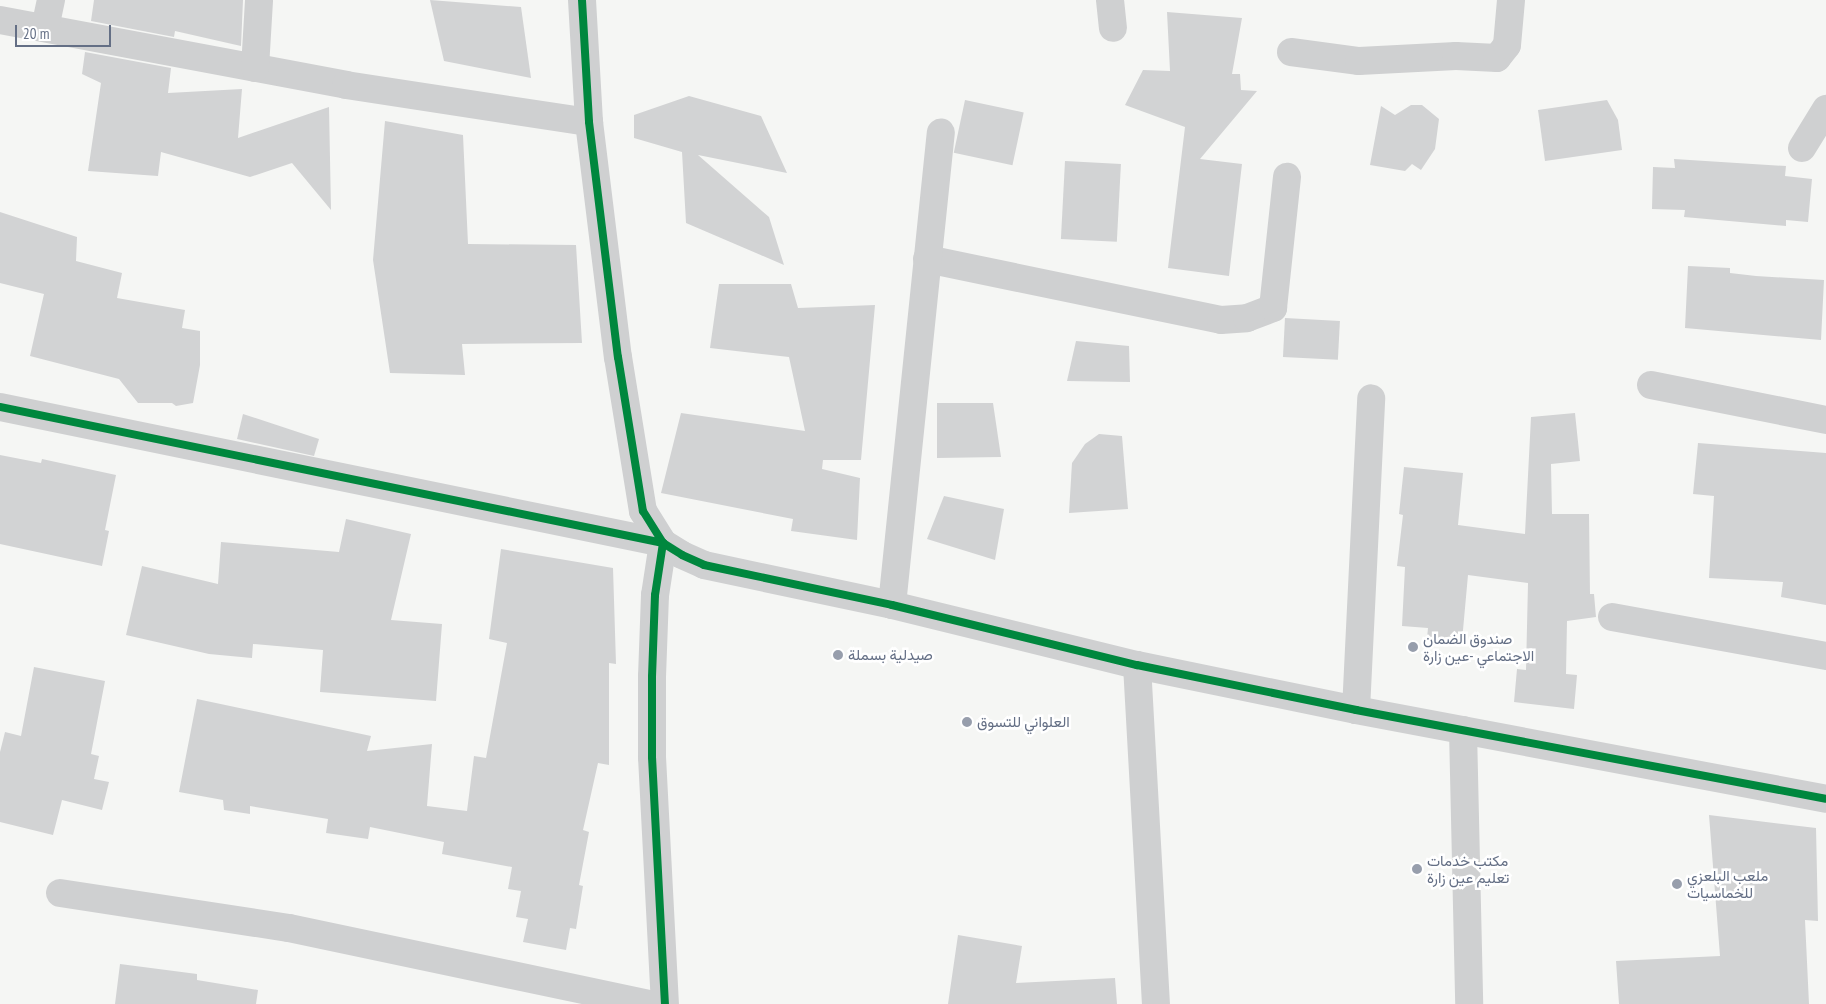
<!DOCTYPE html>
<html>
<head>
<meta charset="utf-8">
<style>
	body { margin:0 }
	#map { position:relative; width:1826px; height:1004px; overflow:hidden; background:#f5f6f4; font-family:"PT Sans Narrow",Vazirmatn,sans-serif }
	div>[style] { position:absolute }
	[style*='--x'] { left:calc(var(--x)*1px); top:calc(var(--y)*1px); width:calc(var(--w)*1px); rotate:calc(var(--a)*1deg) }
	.building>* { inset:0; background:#d2d3d4; transform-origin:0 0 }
	.minor>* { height:28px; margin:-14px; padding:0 14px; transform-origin:14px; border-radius:14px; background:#cfd0d1 }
	.cycleway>* { height:8px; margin:-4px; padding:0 4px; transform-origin:4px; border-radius:4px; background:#00873e }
	.dots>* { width:14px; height:14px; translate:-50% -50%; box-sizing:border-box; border:2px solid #fff; border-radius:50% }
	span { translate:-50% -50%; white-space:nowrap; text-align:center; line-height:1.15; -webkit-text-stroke:5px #fff; paint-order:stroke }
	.poi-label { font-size:15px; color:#646f85 }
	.left { translate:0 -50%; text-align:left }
	.scale { position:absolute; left:15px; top:25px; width:96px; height:22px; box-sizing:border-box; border:2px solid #646f85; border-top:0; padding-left:6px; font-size:15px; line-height:18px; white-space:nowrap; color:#646f85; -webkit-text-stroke:4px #fff; paint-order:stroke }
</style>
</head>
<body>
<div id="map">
	<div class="building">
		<div style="clip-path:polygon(94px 0,243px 0,241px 46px,175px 31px,174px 37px,91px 21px)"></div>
		<div style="clip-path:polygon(430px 0,521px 7px,531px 78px,444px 61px)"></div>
		<div style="clip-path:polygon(1167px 12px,1242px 18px,1232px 74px,1240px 74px,1241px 90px,1257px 91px,1200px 159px,1242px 164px,1229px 276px,1168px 268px,1185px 127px,1125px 105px,1143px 70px,1170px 71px)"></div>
		<div style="clip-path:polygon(85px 52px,171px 68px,168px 93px,242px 89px,238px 138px,329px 107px,331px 210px,292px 163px,250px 177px,161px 152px,158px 176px,88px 171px,101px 83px,82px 74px)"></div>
		<div style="clip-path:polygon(689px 96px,761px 116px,787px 173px,698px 155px,769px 217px,784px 265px,686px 223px,682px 152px,634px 138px,634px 115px)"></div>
		<div style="left:965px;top:100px;width:60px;height:54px;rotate:12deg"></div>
		<div style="clip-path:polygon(1607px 100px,1618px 120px,1622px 150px,1545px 161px,1538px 110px)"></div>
		<div style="clip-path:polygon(1411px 105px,1422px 105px,1439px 119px,1435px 149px,1421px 170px,1412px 164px,1405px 171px,1370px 165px,1381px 106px,1395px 115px)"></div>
		<div style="clip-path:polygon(385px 121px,463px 135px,468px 244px,576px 245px,582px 343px,462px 344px,465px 375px,390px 373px,373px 260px)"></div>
		<div style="clip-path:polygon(1674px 159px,1786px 166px,1785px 176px,1812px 179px,1808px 222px,1786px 220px,1786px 226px,1684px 217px,1685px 210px,1652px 209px,1653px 167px,1675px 168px)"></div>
		<div style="left:1065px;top:161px;width:56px;height:78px;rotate:3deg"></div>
		<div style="clip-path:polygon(0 212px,77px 237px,76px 261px,122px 273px,117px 298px,185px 310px,182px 328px,200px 331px,200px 365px,193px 403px,176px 406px,172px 403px,138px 403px,119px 379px,30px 356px,44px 294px,0 283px)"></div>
		<div style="clip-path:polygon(1688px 266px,1730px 268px,1730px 273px,1756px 276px,1824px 280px,1821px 340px,1685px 328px)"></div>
		<div style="clip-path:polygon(719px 284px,791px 284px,798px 308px,875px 305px,861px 460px,823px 460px,822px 469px,860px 478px,857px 540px,791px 531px,793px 519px,661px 493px,681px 413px,805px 431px,789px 357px,710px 348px)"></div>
		<div style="left:1285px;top:318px;width:55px;height:39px;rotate:3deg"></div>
		<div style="clip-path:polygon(1076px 341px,1129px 346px,1130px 382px,1067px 381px)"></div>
		<div style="clip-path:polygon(937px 403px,993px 403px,1001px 457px,937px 458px)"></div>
		<div style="clip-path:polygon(1575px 413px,1580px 461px,1551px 464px,1552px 514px,1589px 514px,1590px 594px,1594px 594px,1596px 617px,1567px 621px,1566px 674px,1577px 675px,1574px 709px,1514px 702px,1517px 669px,1526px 670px,1528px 583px,1468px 575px,1462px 641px,1427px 638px,1428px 628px,1402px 626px,1405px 567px,1397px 566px,1403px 515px,1399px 514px,1404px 467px,1463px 473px,1458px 525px,1525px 534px,1531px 417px)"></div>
		<div style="clip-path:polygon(243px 414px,319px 439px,314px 456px,237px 439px)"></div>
		<div style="clip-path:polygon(1099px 434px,1122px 436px,1128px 509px,1069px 513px,1072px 463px,1085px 444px)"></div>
		<div style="clip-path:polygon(1698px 443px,1826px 453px,1826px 605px,1781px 597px,1783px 582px,1709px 578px,1714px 496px,1693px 494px)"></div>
		<div style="clip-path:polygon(0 455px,41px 463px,42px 459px,116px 475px,105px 530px,109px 531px,102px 566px,0 544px)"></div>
		<div style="clip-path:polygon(944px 496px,1004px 509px,995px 560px,927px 539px)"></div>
		<div style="clip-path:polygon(346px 519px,411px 534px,391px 620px,442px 624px,436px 701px,320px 692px,323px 650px,253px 644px,252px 658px,209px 654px,126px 635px,142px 566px,218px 584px,221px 542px,339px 552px)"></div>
		<div style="clip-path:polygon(501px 549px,613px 568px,616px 664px,609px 663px,609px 765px,598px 763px,583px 830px,589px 832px,579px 885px,583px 886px,576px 929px,570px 928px,566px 950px,523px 942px,528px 919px,516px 917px,521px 891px,508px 889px,512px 867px,442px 854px,444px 842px,370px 827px,368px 839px,326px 833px,328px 819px,250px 806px,250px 814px,224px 810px,223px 800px,179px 792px,197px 699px,371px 736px,367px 751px,432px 744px,427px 806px,467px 811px,474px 756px,486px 758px,507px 643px,489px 639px)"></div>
		<div style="clip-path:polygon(34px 667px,105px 681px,91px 754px,99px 756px,94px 779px,109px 782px,102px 810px,62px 800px,53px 835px,0 822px,0 752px,5px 732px,21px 736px)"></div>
		<div style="clip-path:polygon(1709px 815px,1816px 828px,1818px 921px,1805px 920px,1809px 1004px,1619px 1004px,1616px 961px,1720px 956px)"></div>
		<div style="clip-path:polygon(958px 935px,1022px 946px,1016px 983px,1115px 978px,1117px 1004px,948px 1004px)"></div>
		<div style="clip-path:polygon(120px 964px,197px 974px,197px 980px,258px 990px,256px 1004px,115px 1004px)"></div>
	</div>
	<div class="minor">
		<div style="--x:582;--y:0;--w:122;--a:86.7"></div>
		<div style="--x:589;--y:122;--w:237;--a:83"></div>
		<div style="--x:618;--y:357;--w:156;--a:80.8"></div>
		<div style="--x:643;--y:511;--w:38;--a:58"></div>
		<div style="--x:663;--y:543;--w:22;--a:32"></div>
		<div style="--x:682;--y:555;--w:24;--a:24"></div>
		<div style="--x:704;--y:565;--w:192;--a:12"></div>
		<div style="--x:892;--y:605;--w:252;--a:13.8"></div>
		<div style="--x:1137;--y:665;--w:224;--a:11.6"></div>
		<div style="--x:1356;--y:710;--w:478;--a:10.7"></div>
		<div style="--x:1110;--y:0;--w:28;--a:84"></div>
		<div style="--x:0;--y:20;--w:352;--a:10.6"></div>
		<div style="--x:346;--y:85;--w:246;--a:8.7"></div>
		<div style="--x:45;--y:28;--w:29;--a:-78"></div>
		<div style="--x:1291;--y:52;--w:69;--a:7.5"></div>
		<div style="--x:1359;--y:61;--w:97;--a:-3"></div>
		<div style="--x:1456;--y:56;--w:41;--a:2.8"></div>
		<div style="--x:1497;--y:58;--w:16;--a:-52"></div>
		<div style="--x:1507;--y:45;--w:45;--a:-84.9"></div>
		<div style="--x:255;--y:68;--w:68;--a:-86.6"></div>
		<div style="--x:1802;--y:148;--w:46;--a:-58.4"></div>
		<div style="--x:927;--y:259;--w:300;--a:11.7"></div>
		<div style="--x:1221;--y:320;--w:26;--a:-4"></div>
		<div style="--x:1247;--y:318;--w:28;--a:-21"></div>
		<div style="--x:1273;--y:308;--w:132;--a:-83.9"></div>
		<div style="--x:1651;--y:385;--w:178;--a:11.3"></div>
		<div style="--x:0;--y:407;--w:677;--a:11.59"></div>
		<div style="--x:663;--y:543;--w:53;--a:98.7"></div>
		<div style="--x:655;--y:595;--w:82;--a:92.1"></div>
		<div style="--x:652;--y:677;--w:80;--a:90"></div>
		<div style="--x:652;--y:757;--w:247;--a:87"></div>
		<div style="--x:892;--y:605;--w:475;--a:-84.1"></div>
		<div style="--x:1612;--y:617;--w:218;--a:10.3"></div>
		<div style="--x:1137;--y:665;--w:340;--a:86.8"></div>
		<div style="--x:1356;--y:710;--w:312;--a:-87.2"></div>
		<div style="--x:1463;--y:730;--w:274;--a:88.7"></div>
		<div style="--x:60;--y:893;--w:232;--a:8.7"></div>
		<div style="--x:289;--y:928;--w:369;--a:11.9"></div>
	</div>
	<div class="cycleway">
		<div style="--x:582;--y:0;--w:122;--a:86.7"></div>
		<div style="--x:589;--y:122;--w:237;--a:83"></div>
		<div style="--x:618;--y:357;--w:156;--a:80.8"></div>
		<div style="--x:643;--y:511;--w:38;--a:58"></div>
		<div style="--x:663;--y:543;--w:22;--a:32"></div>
		<div style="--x:682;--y:555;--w:24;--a:24"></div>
		<div style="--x:704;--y:565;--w:192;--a:12"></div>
		<div style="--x:892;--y:605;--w:252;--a:13.8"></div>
		<div style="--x:1137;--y:665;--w:224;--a:11.6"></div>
		<div style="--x:1356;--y:710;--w:478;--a:10.7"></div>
		<div style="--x:0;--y:407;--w:677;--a:11.59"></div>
		<div style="--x:663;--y:543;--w:53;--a:98.7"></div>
		<div style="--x:655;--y:595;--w:82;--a:92.1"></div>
		<div style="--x:652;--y:677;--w:80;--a:90"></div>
		<div style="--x:652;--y:757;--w:247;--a:87"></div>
	</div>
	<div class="dots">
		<div style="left:1413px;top:647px;background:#979eac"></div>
		<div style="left:838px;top:655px;background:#979eac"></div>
		<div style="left:967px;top:722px;background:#979eac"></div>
		<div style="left:1417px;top:869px;background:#979eac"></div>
		<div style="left:1677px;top:884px;background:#979eac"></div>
	</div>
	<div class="poi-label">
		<span class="left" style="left:1423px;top:647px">صندوق الضمان<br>الاجتماعي -عين زارة</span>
		<span class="left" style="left:848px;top:655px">صيدلية بسملة</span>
		<span class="left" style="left:977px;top:722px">العلواني للتسوق</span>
		<span class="left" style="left:1427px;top:869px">مكتب خدمات<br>تعليم عين زارة</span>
		<span class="left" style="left:1687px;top:884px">ملعب البلعزي<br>للخماسيات</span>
	</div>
	<div class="scale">20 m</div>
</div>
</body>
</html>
